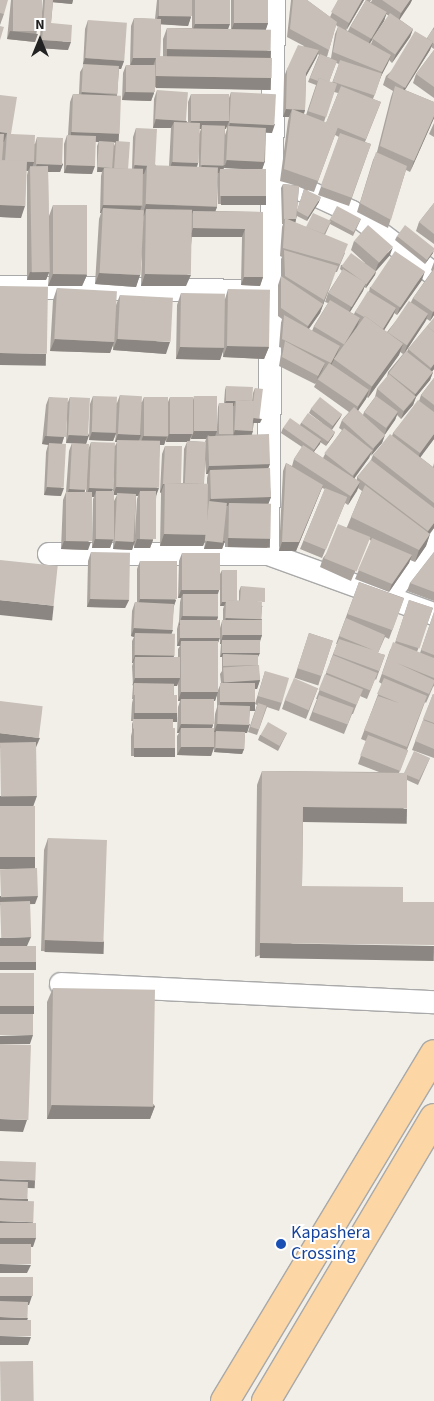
<!DOCTYPE html>
<html>
<head>
<meta charset="utf-8">
<style>
	body { margin:0 }
	#map { position:relative; width:434px; height:1401px; overflow:hidden; background:#f2efe9; font-family:"Source Sans 3",sans-serif }
	div>[style] { position:absolute }
	[style*='--x'] { left:calc(var(--x)*1px); top:calc(var(--y)*1px); width:calc(var(--w)*1px); rotate:calc(var(--a)*1deg) }
	.roads { filter:drop-shadow(1px 0 #a9a9a9) drop-shadow(-1px 0 #a9a9a9) drop-shadow(0 1px #a9a9a9) drop-shadow(0 -1px #a9a9a9) }
	.minor>* { height:22px; margin:-11px; padding:0 11px; transform-origin:11px; border-radius:11px; background:#fff }
	.major>* { height:28px; margin:-14px; padding:0 14px; transform-origin:14px; border-radius:14px; background:#fcd6a4 }
	.wall>* { inset:0; background:#aba49e; transform-origin:0 0 }
	.shaded-wall>* { inset:0; background:#8b8681; transform-origin:0 0 }
	.building>* { inset:0; background:#c7bfb8; transform-origin:0 0 }
	.dots>* { width:14px; height:14px; translate:-50% -50%; box-sizing:border-box; border:2px solid #fff; border-radius:50% }
	span { translate:-50% -50%; white-space:nowrap; text-align:center; line-height:1.15; -webkit-text-stroke:4px #fff; paint-order:stroke }
	.transit-label { font-size:18px; color:#164399 }
	.left { translate:0 -50%; text-align:left }
	.north { position:absolute; left:15px; top:15px; width:50px; height:50px; -webkit-text-stroke:4px #fff; paint-order:stroke; rotate:0deg; font-size:14px; font-weight:700; line-height:20px; text-align:center; color:#222 }
	.north::after { content:''; display:block; margin:auto; width:18px; height:22px; background:#222; clip-path:polygon(50% 0,100% 100%,50% 72%,0 100%) }
</style>
</head>
<body>
<div id="map">
	<div class="roads">
		<div class="minor">
			<div style="--x:273;--y:182;--w:37;--a:16"></div>
			<div style="--x:309;--y:192;--w:47;--a:24.9"></div>
			<div style="--x:352;--y:212;--w:103;--a:37.1"></div>
			<div style="--x:0;--y:287;--w:259;--a:0.9"></div>
			<div style="--x:49;--y:554;--w:219;--a:0"></div>
			<div style="--x:268;--y:554;--w:177;--a:19.9"></div>
			<div style="--x:268;--y:554;--w:554;--a:-89.38"></div>
			<div style="--x:387;--y:597;--w:75;--a:-51"></div>
			<div style="--x:61;--y:984;--w:373;--a:2.8"></div>
		</div>
		<div class="major">
			<div style="--x:225;--y:1401;--w:405;--a:-58.9"></div>
			<div style="--x:266;--y:1401;--w:329;--a:-59.3"></div>
		</div>
	</div>
	<div class="wall">
		<div style="clip-path:polygon(0 0,4px 14px,0 25px)"></div>
		<div style="clip-path:polygon(11px 0,42px 0,35px 42px,7px 39px)"></div>
		<div style="clip-path:polygon(43px 0,73px 0,72px 4px,53px 2px,51px 23px,68px 50px,39px 48px)"></div>
		<div style="clip-path:polygon(evenodd,157px 0,230px 0,228px 29px,231px 29px,231px 0,268px 0,268px 23px,266px 29px,268px 59px,271px 79px,267px 90px,154px 87px,154px 93px,151px 101px,122px 100px,123px 73px,126px 65px,130px 65px,131px 26px,134px 18px,155px 19px,157px 0,192px 13px,192px 28px,167px 28px,163px 39px,163px 57px,160px 57px,161px 24px,188px 26px,192px 13px)"></div>
		<div style="clip-path:polygon(evenodd,291px 0,307px 0,330px 17px,338px 0,364px 0,346px 30px,348px 31px,350px 27px,366px 0,371px 0,370px 2px,371px 2px,372px 0,412px 0,410px 4px,399px 19px,413px 29px,410px 37px,392px 63px,389px 60px,382px 74px,373px 99px,381px 102px,365px 142px,371px 144px,349px 206px,318px 195px,339px 137px,335px 135px,314px 192px,307px 190px,319px 202px,307px 221px,297px 216px,295px 223px,306px 227px,329px 221px,330px 219px,361px 219px,353px 236px,330px 224px,325px 235px,345px 253px,337px 272px,335px 272px,320px 313px,309px 329px,312px 331px,314px 326px,328px 303px,325px 302px,328px 293px,342px 271px,340px 269px,341px 265px,365px 263px,351px 250px,354px 241px,390px 255px,376px 271px,375px 275px,366px 288px,364px 287px,363px 291px,350px 312px,354px 314px,355px 312px,369px 292px,370px 287px,422px 280px,397px 315px,394px 313px,384px 330px,387px 332px,411px 302px,413px 298px,432px 271px,431px 270px,434px 262px,434px 315px,430px 321px,427px 319px,425px 322px,406px 351px,407px 352px,408px 349px,434px 318px,434px 369px,432px 372px,433px 372px,430px 380px,416px 397px,413px 405px,401px 419px,397px 415px,395px 420px,385px 434px,382px 443px,370px 456px,369px 458px,354px 478px,357px 480px,357px 477px,371px 460px,373px 455px,392px 436px,393px 433px,419px 401px,421px 395px,434px 378px,434px 439px,420px 457px,433px 467px,434px 463px,434px 528px,430px 534px,426px 546px,415px 562px,410px 560px,409px 563px,389px 592px,355px 579px,371px 541px,369px 539px,351px 581px,320px 567px,323px 558px,347px 527px,362px 491px,358px 488px,348px 505px,345px 503px,322px 558px,300px 549px,325px 489px,322px 488px,296px 551px,279px 551px,283px 471px,286px 463px,292px 466px,294px 459px,302px 447px,281px 433px,283px 428px,300px 425px,301px 423px,322px 423px,309px 413px,311px 409px,342px 414px,340px 418px,332px 430px,335px 432px,333px 436px,326px 446px,320px 442px,314px 452px,323px 458px,325px 454px,342px 430px,339px 428px,342px 420px,349px 412px,314px 387px,316px 383px,315px 384px,279px 366px,282px 348px,279px 347px,281px 323px,282px 319px,278px 316px,278px 285px,281px 276px,281px 277px,281px 259px,282px 257px,280px 256px,282px 227px,283px 224px,282px 224px,281px 188px,283px 184px,294px 185px,280px 181px,288px 121px,289px 117px,283px 117px,284px 77px,287px 69px,304px 46px,287px 37px,291px 0,386px 14px,389px 16px,373px 39px,371px 44px,370px 43px,384px 21px,386px 14px,291px 0,336px 25px,338px 27px,335px 34px,331px 58px,327px 57px,336px 25px,291px 0,318px 54px,319px 55px,308px 82px,316px 85px,306px 115px,304px 114px,305px 110px,306px 76px,316px 58px,318px 54px,291px 0,336px 63px,339px 64px,332px 83px,329px 82px,336px 63px,291px 0,334px 92px,338px 93px,326px 123px,324px 122px,334px 92px,291px 0,299px 187px,304px 189px,297px 211px,299px 187px,291px 0,400px 352px,403px 354px,388px 372px,387px 377px,377px 389px,375px 397px,364px 412px,363px 415px,358px 410px,367px 397px,368px 398px,399px 355px,400px 352px)"></div>
		<div style="clip-path:polygon(evenodd,88px 20px,124px 61px,121px 69px,119px 69px,117px 96px,119px 134px,116px 142px,114px 142px,114px 168px,114px 146px,116px 141px,128px 169px,132px 169px,133px 137px,136px 128px,156px 166px,169px 166px,171px 128px,153px 128px,154px 99px,157px 90px,186px 122px,188px 122px,188px 102px,191px 94px,229px 98px,231px 92px,272px 133px,266px 132px,265px 161px,262px 169px,263px 204px,218px 204px,218px 182px,217px 207px,215px 211px,263px 212px,263px 277px,260px 286px,241px 285px,242px 237px,192px 237px,186px 286px,141px 286px,142px 251px,140px 275px,136px 287px,95px 284px,99px 219px,101px 213px,100px 213px,101px 176px,102px 172px,97px 172px,97px 146px,99px 141px,95px 141px,92px 174px,64px 173px,64px 144px,67px 135px,68px 135px,70px 102px,73px 94px,79px 94px,80px 72px,83px 67px,85px 29px,88px 20px,227px 125px,227px 129px,225px 135px,225px 129px,227px 125px,88px 20px,199px 129px,201px 129px,199px 134px,199px 167px,197px 167px,198px 163px,199px 129px,88px 20px,224px 167px,224px 168px,253px 169px,223px 170px,224px 167px)"></div>
		<div style="clip-path:polygon(434px 27px,434px 49px,431px 47px,430px 50px,405px 90px,434px 102px,434px 118px,410px 172px,406px 170px,388px 228px,357px 212px,373px 160px,377px 152px,391px 97px,393px 91px,383px 85px,386px 76px,427px 38px)"></div>
		<div style="clip-path:polygon(434px 50px,434px 98px,413px 83px,416px 74px)"></div>
		<div style="clip-path:polygon(0 95px,11px 134px,35px 144px,37px 137px,63px 164px,60px 172px,48px 172px,49px 248px,49px 216px,53px 205px,87px 275px,82px 286px,48px 286px,49px 273px,46px 280px,27px 280px,27px 175px,28px 171px,26px 170px,21px 218px,0 217px)"></div>
		<div style="clip-path:polygon(434px 123px,434px 137px,429px 134px)"></div>
		<div style="clip-path:polygon(434px 203px,434px 244px,416px 231px,419px 222px)"></div>
		<div style="clip-path:polygon(397px 236px,433px 253px,425px 264px,395px 240px)"></div>
		<div style="clip-path:polygon(57px 288px,116px 305px,120px 295px,166px 354px,113px 350px,113px 345px,110px 353px,50px 351px,53px 300px)"></div>
		<div style="clip-path:polygon(228px 289px,269px 347px,264px 359px,223px 357px,223px 351px,220px 360px,176px 359px,177px 305px,181px 293px,225px 299px)"></div>
		<div style="clip-path:polygon(evenodd,226px 386px,252px 401px,253px 393px,255px 388px,260px 423px,254px 423px,252px 434px,268px 468px,271px 497px,268px 504px,270px 539px,267px 548px,225px 547px,225px 541px,222px 549px,204px 549px,205px 542px,203px 546px,160px 546px,161px 495px,161px 493px,160px 492px,162px 454px,165px 446px,181px 483px,183px 483px,184px 449px,187px 442px,166px 442px,166px 438px,164px 445px,160px 445px,153px 540px,150px 548px,134px 548px,134px 542px,132px 550px,113px 549px,114px 501px,117px 495px,114px 495px,113px 540px,110px 548px,92px 548px,93px 499px,94px 497px,92px 497px,88px 550px,61px 549px,63px 500px,66px 492px,69px 451px,72px 443px,66px 443px,67px 416px,64px 437px,62px 444px,61px 496px,44px 495px,46px 452px,48px 445px,42px 444px,46px 405px,49px 397px,68px 402px,70px 397px,89px 435px,86px 444px,85px 492px,86px 492px,88px 450px,91px 442px,115px 446px,117px 442px,115px 442px,116px 434px,113px 441px,89px 440px,90px 404px,93px 396px,117px 403px,120px 395px,142px 402px,144px 397px,168px 402px,170px 397px,193px 400px,194px 396px,217px 427px,218px 407px,219px 403px,224px 403px,225px 390px,226px 386px,191px 436px,191px 439px,206px 439px,205px 442px,190px 441px,191px 436px,226px 386px,205px 459px,206px 474px,208px 474px,207px 478px,207px 484px,204px 484px,205px 459px,226px 386px,114px 468px,113px 491px,112px 491px,114px 468px,226px 386px,136px 496px,138px 496px,137px 499px,135px 535px,136px 496px)"></div>
		<div style="clip-path:polygon(91px 552px,129px 600px,125px 608px,87px 607px,88px 561px)"></div>
		<div style="clip-path:polygon(434px 552px,434px 601px,407px 591px,410px 583px)"></div>
		<div style="clip-path:polygon(evenodd,182px 553px,219px 590px,218px 594px,218px 617px,217px 620px,220px 628px,222px 621px,223px 621px,223px 609px,224px 606px,220px 606px,220px 574px,222px 570px,237px 601px,239px 601px,239px 591px,241px 586px,263px 607px,262px 607px,261px 620px,262px 635px,260px 642px,258px 656px,258px 665px,260px 680px,257px 689px,255px 689px,252px 711px,250px 711px,247px 733px,245px 733px,244px 749px,242px 754px,214px 752px,214px 748px,211px 756px,177px 755px,177px 736px,179px 733px,177px 733px,178px 707px,180px 701px,178px 701px,178px 682px,177px 686px,174px 686px,174px 695px,177px 713px,174px 721px,173px 721px,172px 756px,131px 756px,131px 736px,132px 732px,132px 724px,133px 721px,131px 721px,132px 703px,133px 699px,132px 699px,133px 686px,132px 666px,133px 663px,132px 663px,132px 641px,134px 637px,131px 636px,132px 611px,135px 602px,137px 602px,137px 569px,140px 561px,176px 600px,174px 606px,171px 633px,174px 655px,174px 657px,178px 657px,178px 649px,180px 646px,177px 646px,177px 629px,179px 621px,180px 602px,181px 598px,178px 598px,179px 561px,182px 553px,220px 638px,220px 644px,221px 644px,220px 657px,222px 657px,222px 671px,220px 674px,221px 683px,218px 690px,218px 643px,220px 638px,182px 553px,217px 694px,217px 707px,215px 714px,214px 728px,212px 728px,213px 725px,213px 701px,215px 701px,217px 694px)"></div>
		<div style="clip-path:polygon(359px 582px,404px 598px,389px 639px,385px 637px,378px 653px,385px 655px,376px 680px,375px 679px,367px 699px,360px 696px,353px 714px,352px 714px,344px 734px,309px 720px,317px 699px,316px 699px,330px 663px,330px 662px,337px 644px,336px 644px)"></div>
		<div style="clip-path:polygon(409px 600px,433px 608px,417px 652px,420px 653px,434px 612px,434px 686px,433px 687px,426px 703px,425px 702px,407px 750px,408px 750px,399px 773px,404px 773px,430px 758px,418px 785px,407px 780px,402px 822px,303px 821px,302px 886px,403px 902px,255px 957px,257px 785px,262px 771px,379px 772px,358px 764px,366px 741px,361px 739px,382px 684px,379px 682px,390px 650px,395px 643px)"></div>
		<div style="left:309px;top:633px;width:25px;height:47px;rotate:18deg"></div>
		<div style="clip-path:polygon(265px 671px,282px 702px,279px 711px,267px 707px,257px 735px,248px 732px,257px 705px,255px 704px)"></div>
		<div style="clip-path:polygon(318px 688px,306px 719px,282px 709px,285px 700px)"></div>
		<div style="clip-path:polygon(434px 693px,434px 758px,412px 750px,433px 694px,434px 694px)"></div>
		<div style="clip-path:polygon(287px 733px,278px 751px,258px 740px,260px 735px)"></div>
		<div style="clip-path:polygon(48px 838px,104px 942px,99px 953px,41px 951px,44px 850px)"></div>
		<div style="clip-path:polygon(53px 988px,155px 1106px,150px 1119px,47px 1119px,47px 1002px)"></div>
	</div>
	<div class="shaded-wall">
		<div style="clip-path:polygon(51px 0,73px 0,72px 4px,50px 2px)"></div>
		<div style="clip-path:polygon(362px 0,364px 0,346px 31px,349px 23px)"></div>
		<div style="clip-path:polygon(410px 0,412px 0,410px 4px,398px 22px,401px 13px)"></div>
		<div style="clip-path:polygon(387px 12px,384px 21px,367px 48px,370px 40px)"></div>
		<div style="clip-path:polygon(158px 16px,191px 17px,188px 26px,155px 24px)"></div>
		<div style="clip-path:polygon(234px 23px,268px 23px,265px 32px,231px 31px)"></div>
		<div style="clip-path:polygon(195px 24px,230px 24px,227px 32px,192px 32px)"></div>
		<div style="clip-path:polygon(413px 29px,410px 37px,392px 63px,396px 54px)"></div>
		<div style="clip-path:polygon(10px 31px,38px 34px,35px 42px,7px 39px)"></div>
		<div style="clip-path:polygon(42px 40px,71px 42px,68px 50px,39px 48px)"></div>
		<div style="clip-path:polygon(433px 42px,430px 50px,401px 96px,404px 87px)"></div>
		<div style="left:167px;top:49px;width:104px;height:13px;rotate:1deg"></div>
		<div style="clip-path:polygon(319px 50px,316px 58px,303px 82px,306px 73px)"></div>
		<div style="clip-path:polygon(391px 55px,388px 63px,379px 80px,382px 72px)"></div>
		<div style="clip-path:polygon(85px 58px,124px 61px,121px 69px,83px 67px,83px 64px,82px 67px)"></div>
		<div style="clip-path:polygon(133px 58px,156px 58px,153px 66px,130px 66px)"></div>
		<div style="left:156px;top:76px;width:115px;height:12px;rotate:1deg"></div>
		<div style="clip-path:polygon(82px 92px,117px 95px,114px 103px,79px 101px)"></div>
		<div style="clip-path:polygon(125px 92px,154px 93px,151px 101px,122px 100px)"></div>
		<div style="clip-path:polygon(286px 109px,305px 110px,302px 118px,292px 109px,289px 117px,283px 117px)"></div>
		<div style="clip-path:polygon(434px 116px,434px 118px,410px 172px,414px 161px)"></div>
		<div style="clip-path:polygon(156px 119px,187px 121px,184px 129px,174px 122px,171px 128px,153px 128px)"></div>
		<div style="clip-path:polygon(191px 121px,229px 121px,226px 129px,202px 129px,202px 125px,201px 129px,188px 129px)"></div>
		<div style="clip-path:polygon(230px 123px,275px 124px,272px 133px,228px 131px)"></div>
		<div style="clip-path:polygon(0 132px,7px 133px,4px 142px,0 141px)"></div>
		<div style="left:71px;top:132px;width:48px;height:9px;rotate:2deg"></div>
		<div style="clip-path:polygon(227px 160px,265px 161px,262px 170px,224px 168px)"></div>
		<div style="clip-path:polygon(5px 161px,34px 162px,31px 171px,30px 167px,28px 171px,2px 169px)"></div>
		<div style="clip-path:polygon(172px 162px,198px 163px,195px 172px,169px 171px)"></div>
		<div style="clip-path:polygon(37px 164px,63px 164px,60px 172px,34px 172px)"></div>
		<div style="clip-path:polygon(67px 165px,95px 166px,92px 174px,64px 173px)"></div>
		<div style="clip-path:polygon(135px 165px,147px 166px,144px 174px,132px 174px)"></div>
		<div style="clip-path:polygon(202px 165px,225px 165px,222px 173px,220px 170px,219px 173px,199px 173px)"></div>
		<div style="clip-path:polygon(98px 167px,113px 168px,104px 168px,102px 172px,97px 172px)"></div>
		<div style="left:221px;top:196px;width:45px;height:9px"></div>
		<div style="clip-path:polygon(321px 197px,319px 202px,307px 221px,308px 217px)"></div>
		<div style="clip-path:polygon(146px 204px,217px 207px,213px 218px,193px 211px,191px 217px,146px 209px,144px 216px,142px 216px)"></div>
		<div style="clip-path:polygon(0 205px,25px 206px,21px 218px,0 217px)"></div>
		<div style="clip-path:polygon(103px 205px,142px 205px,139px 214px,103px 208px,101px 213px,100px 213px)"></div>
		<div style="clip-path:polygon(285px 219px,296px 219px,295px 224px)"></div>
		<div style="clip-path:polygon(193px 228px,245px 229px,242px 237px,190px 237px)"></div>
		<div style="clip-path:polygon(393px 247px,390px 255px,376px 271px,375px 275px,366px 288px,367px 283px,375px 272px,378px 264px)"></div>
		<div style="clip-path:polygon(434px 250px,433px 253px,425px 264px,427px 260px)"></div>
		<div style="clip-path:polygon(338px 266px,320px 313px,305px 334px,308px 326px,322px 306px)"></div>
		<div style="clip-path:polygon(425px 271px,422px 280px,397px 315px,400px 307px)"></div>
		<div style="clip-path:polygon(30px 272px,49px 272px,46px 280px,27px 280px)"></div>
		<div style="clip-path:polygon(99px 273px,140px 275px,136px 287px,95px 284px)"></div>
		<div style="clip-path:polygon(53px 274px,87px 275px,82px 286px,48px 286px)"></div>
		<div style="clip-path:polygon(145px 274px,191px 275px,186px 286px,141px 286px)"></div>
		<div style="clip-path:polygon(244px 277px,263px 277px,260px 286px,241px 285px)"></div>
		<div style="clip-path:polygon(366px 283px,363px 291px,348px 315px,351px 307px)"></div>
		<div style="clip-path:polygon(396px 308px,393px 316px,380px 337px,383px 329px)"></div>
		<div style="clip-path:polygon(434px 311px,434px 315px,430px 321px,433px 312px)"></div>
		<div style="clip-path:polygon(428px 314px,425px 322px,404px 354px,407px 346px)"></div>
		<div style="clip-path:polygon(360px 318px,357px 327px,345px 344px)"></div>
		<div style="clip-path:polygon(55px 339px,114px 342px,110px 353px,50px 351px)"></div>
		<div style="clip-path:polygon(117px 339px,170px 342px,166px 354px,113px 350px)"></div>
		<div style="clip-path:polygon(403px 344px,399px 355px,368px 398px,372px 386px)"></div>
		<div style="clip-path:polygon(227px 346px,269px 347px,264px 359px,223px 357px)"></div>
		<div style="clip-path:polygon(340px 346px,337px 354px,328px 371px,331px 363px)"></div>
		<div style="clip-path:polygon(180px 347px,224px 348px,220px 360px,176px 359px)"></div>
		<div style="left:0;top:353px;width:46px;height:12px;rotate:1deg"></div>
		<div style="clip-path:polygon(325px 363px,322px 371px,317px 379px,315px 384px,318px 376px)"></div>
		<div style="clip-path:polygon(434px 364px,434px 369px,428px 376px,431px 368px)"></div>
		<div style="clip-path:polygon(433px 372px,430px 380px,416px 397px,413px 405px,401px 419px,404px 411px,413px 401px,415px 394px)"></div>
		<div style="clip-path:polygon(369px 390px,366px 399px,355px 415px,358px 407px)"></div>
		<div style="clip-path:polygon(226px 401px,235px 401px,234px 406px,224px 405px)"></div>
		<div style="clip-path:polygon(398px 412px,395px 420px,384px 436px,387px 428px)"></div>
		<div style="clip-path:polygon(342px 414px,340px 418px,331px 430px,333px 426px)"></div>
		<div style="clip-path:polygon(254px 418px,262px 419px,260px 423px,252px 423px)"></div>
		<div style="clip-path:polygon(235px 430px,253px 431px,250px 439px,232px 439px)"></div>
		<div style="clip-path:polygon(194px 431px,217px 431px,214px 439px,208px 435px,206px 439px,191px 439px)"></div>
		<div style="clip-path:polygon(92px 432px,116px 433px,113px 441px,89px 440px)"></div>
		<div style="clip-path:polygon(335px 432px,333px 436px,326px 446px,328px 442px)"></div>
		<div style="clip-path:polygon(118px 434px,141px 435px,138px 443px,115px 442px)"></div>
		<div style="clip-path:polygon(169px 434px,192px 434px,189px 442px,166px 442px)"></div>
		<div style="clip-path:polygon(434px 434px,434px 439px,417px 462px,420px 453px)"></div>
		<div style="clip-path:polygon(69px 435px,89px 435px,86px 444px,66px 443px)"></div>
		<div style="clip-path:polygon(385px 435px,382px 443px,371px 456px,374px 448px)"></div>
		<div style="clip-path:polygon(45px 436px,64px 437px,61px 446px,42px 444px)"></div>
		<div style="clip-path:polygon(143px 436px,167px 437px,164px 445px,140px 445px)"></div>
		<div style="clip-path:polygon(321px 440px,320px 444px,312px 454px,314px 450px)"></div>
		<div style="clip-path:polygon(372px 450px,369px 458px,351px 483px,354px 475px)"></div>
		<div style="clip-path:polygon(270px 464px,267px 472px,210px 470px,208px 474px,206px 474px,209px 466px)"></div>
		<div style="clip-path:polygon(360px 482px,357px 491px,348px 505px,351px 496px)"></div>
		<div style="clip-path:polygon(163px 484px,164px 484px,161px 493px,160px 492px)"></div>
		<div style="clip-path:polygon(323px 485px,296px 551px,279px 551px,282px 542px)"></div>
		<div style="clip-path:polygon(47px 487px,64px 488px,61px 496px,44px 495px)"></div>
		<div style="clip-path:polygon(116px 487px,159px 488px,156px 496px,140px 491px,138px 496px,117px 495px,117px 493px,117px 495px,113px 495px)"></div>
		<div style="clip-path:polygon(89px 488px,113px 489px,110px 497px,96px 491px,94px 497px,86px 496px)"></div>
		<div style="clip-path:polygon(69px 489px,85px 490px,82px 498px,66px 497px)"></div>
		<div style="clip-path:polygon(271px 497px,268px 505px,229px 503px,228px 506px,209px 506px,209px 502px,211px 498px)"></div>
		<div style="clip-path:polygon(434px 523px,434px 528px,425px 539px,428px 531px)"></div>
		<div style="clip-path:polygon(164px 534px,207px 535px,203px 546px,160px 546px)"></div>
		<div style="clip-path:polygon(430px 534px,426px 546px,415px 562px,419px 550px)"></div>
		<div style="left:228px;top:538px;width:42px;height:9px;rotate:1deg"></div>
		<div style="clip-path:polygon(95px 539px,113px 540px,110px 548px,92px 548px)"></div>
		<div style="clip-path:polygon(137px 539px,153px 540px,150px 548px,134px 548px)"></div>
		<div style="clip-path:polygon(64px 541px,91px 542px,88px 550px,61px 549px)"></div>
		<div style="clip-path:polygon(116px 541px,135px 541px,132px 550px,113px 549px)"></div>
		<div style="clip-path:polygon(207px 541px,225px 541px,222px 549px,204px 549px)"></div>
		<div style="clip-path:polygon(412px 555px,409px 563px,389px 592px,392px 584px)"></div>
		<div style="clip-path:polygon(181px 590px,219px 590px,216px 598px,183px 594px,181px 598px,178px 598px)"></div>
		<div style="clip-path:polygon(90px 599px,129px 600px,125px 608px,87px 607px)"></div>
		<div style="clip-path:polygon(140px 599px,176px 600px,173px 608px,137px 608px)"></div>
		<div style="left:0;top:600px;width:54px;height:15px;rotate:6deg"></div>
		<div style="clip-path:polygon(222px 602px,226px 602px,224px 606px,220px 606px)"></div>
		<div style="clip-path:polygon(182px 616px,218px 617px,215px 625px,179px 625px)"></div>
		<div style="clip-path:polygon(226px 618px,262px 619px,259px 627px,223px 627px)"></div>
		<div style="clip-path:polygon(134px 628px,173px 630px,170px 638px,135px 633px,134px 637px,131px 636px)"></div>
		<div style="clip-path:polygon(223px 635px,262px 635px,259px 643px,222px 640px,221px 644px,220px 644px)"></div>
		<div style="clip-path:polygon(220px 637px,217px 645px,181px 641px,180px 646px,177px 646px,180px 638px)"></div>
		<div style="clip-path:polygon(222px 653px,260px 653px,258px 657px,223px 654px,222px 657px,220px 657px)"></div>
		<div style="clip-path:polygon(135px 655px,174px 655px,171px 664px,135px 657px,133px 663px,132px 663px)"></div>
		<div style="clip-path:polygon(135px 678px,180px 678px,177px 686px,134px 686px,134px 683px,132px 686px)"></div>
		<div style="clip-path:polygon(260px 680px,257px 689px,221px 690px,224px 681px)"></div>
		<div style="clip-path:polygon(181px 692px,218px 692px,215px 701px,181px 701px,181px 699px,180px 701px,178px 701px)"></div>
		<div style="left:220px;top:702px;width:35px;height:9px"></div>
		<div style="left:134px;top:713px;width:43px;height:9px"></div>
		<div style="clip-path:polygon(181px 724px,213px 725px,210px 733px,181px 728px,179px 733px,177px 733px)"></div>
		<div style="clip-path:polygon(217px 724px,250px 724px,247px 733px,214px 732px)"></div>
		<div style="clip-path:polygon(0 733px,40px 738px,34px 752px,0 748px)"></div>
		<div style="clip-path:polygon(181px 747px,214px 747px,211px 756px,177px 755px)"></div>
		<div style="left:134px;top:748px;width:41px;height:9px"></div>
		<div style="clip-path:polygon(216px 748px,244px 749px,242px 754px,214px 752px)"></div>
		<div style="clip-path:polygon(0 796px,37px 796px,33px 807px,0 808px)"></div>
		<div style="left:303px;top:807px;width:104px;height:15px;rotate:1deg"></div>
		<div style="left:0;top:857px;width:35px;height:12px"></div>
		<div style="clip-path:polygon(0 896px,38px 896px,35px 904px,0 905px)"></div>
		<div style="clip-path:polygon(31px 937px,27px 946px,0 946px,0 938px)"></div>
		<div style="left:45px;top:940px;width:59px;height:12px;rotate:2deg"></div>
		<div style="left:260px;top:943px;width:174px;height:15px;rotate:1deg"></div>
		<div style="left:0;top:962px;width:36px;height:8px"></div>
		<div style="left:0;top:1006px;width:34px;height:8px"></div>
		<div style="clip-path:polygon(33px 1035px,30px 1044px,0 1044px,0 1036px)"></div>
		<div style="clip-path:polygon(52px 1105px,155px 1106px,150px 1119px,47px 1119px)"></div>
		<div style="clip-path:polygon(0 1119px,27px 1120px,23px 1132px,0 1131px)"></div>
		<div style="left:0;top:1179px;width:35px;height:8px;rotate:2deg"></div>
		<div style="left:0;top:1198px;width:28px;height:8px;rotate:2deg"></div>
		<div style="left:0;top:1221px;width:33px;height:8px;rotate:2deg"></div>
		<div style="clip-path:polygon(0 1238px,36px 1238px,33px 1247px,0 1246px)"></div>
		<div style="clip-path:polygon(0 1264px,31px 1265px,27px 1273px,0 1273px)"></div>
		<div style="clip-path:polygon(0 1296px,32px 1296px,29px 1305px,0 1304px)"></div>
		<div style="clip-path:polygon(0 1317px,28px 1318px,25px 1326px,0 1326px)"></div>
		<div style="clip-path:polygon(0 1336px,31px 1337px,28px 1345px,0 1345px)"></div>
	</div>
	<div class="building">
		<div style="clip-path:polygon(0 0,8px 0,4px 14px,0 13px)"></div>
		<div style="left:13px;top:0;width:29px;height:31px"></div>
		<div style="clip-path:polygon(45px 0,53px 0,51px 23px,72px 25px,71px 42px,42px 40px)"></div>
		<div style="left:159px;top:0;width:33px;height:16px"></div>
		<div style="left:195px;top:0;width:35px;height:24px"></div>
		<div style="left:234px;top:0;width:34px;height:23px"></div>
		<div style="clip-path:polygon(293px 0,307px 0,337px 22px,329px 50px,290px 29px)"></div>
		<div style="clip-path:polygon(338px 0,362px 0,349px 23px,331px 12px)"></div>
		<div style="left:366px;top:0;width:24px;height:31px;rotate:30deg"></div>
		<div style="clip-path:polygon(382px 0,410px 0,401px 13px)"></div>
		<div style="left:390px;top:13px;width:28px;height:31px;rotate:35deg"></div>
		<div style="clip-path:polygon(134px 18px,161px 19px,160px 57px,156px 56px,156px 58px,133px 58px)"></div>
		<div style="left:88px;top:20px;width:39px;height:38px;rotate:4deg"></div>
		<div style="clip-path:polygon(0 26px,4px 27px,0 40px)"></div>
		<div style="clip-path:polygon(338px 26px,391px 55px,382px 72px,333px 52px)"></div>
		<div style="left:167px;top:28px;width:104px;height:21px;rotate:1deg"></div>
		<div style="clip-path:polygon(433px 29px,434px 30px,434px 44px,432px 42px,433px 42px,427px 38px)"></div>
		<div style="left:415px;top:31px;width:21px;height:54px;rotate:31deg"></div>
		<div style="clip-path:polygon(298px 45px,319px 50px,306px 73px,305px 110px,286px 109px,287px 69px)"></div>
		<div style="clip-path:polygon(434px 50px,434px 87px,416px 74px)"></div>
		<div style="clip-path:polygon(320px 54px,337px 61px,329px 82px,319px 78px,318px 81px,310px 78px)"></div>
		<div style="left:156px;top:56px;width:116px;height:20px;rotate:1deg"></div>
		<div style="left:340px;top:60px;width:44px;height:23px;rotate:18deg"></div>
		<div style="left:83px;top:64px;width:36px;height:28px;rotate:3deg"></div>
		<div style="left:126px;top:65px;width:29px;height:27px"></div>
		<div style="left:319px;top:78px;width:19px;height:35px;rotate:18deg"></div>
		<div style="left:341px;top:86px;width:43px;height:40px;rotate:22deg"></div>
		<div style="clip-path:polygon(395px 86px,434px 102px,434px 116px,414px 161px,380px 146px)"></div>
		<div style="left:157px;top:90px;width:31px;height:29px;rotate:4deg"></div>
		<div style="left:231px;top:92px;width:45px;height:31px;rotate:3deg"></div>
		<div style="left:73px;top:94px;width:48px;height:38px;rotate:2deg"></div>
		<div style="left:191px;top:94px;width:38px;height:27px"></div>
		<div style="clip-path:polygon(0 95px,17px 97px,11px 134px,35px 135px,34px 162px,5px 161px,7px 133px,0 132px)"></div>
		<div style="clip-path:polygon(292px 109px,338px 127px,318px 181px,284px 169px)"></div>
		<div style="left:174px;top:122px;width:26px;height:40px;rotate:2deg"></div>
		<div style="left:202px;top:125px;width:23px;height:40px;rotate:2deg"></div>
		<div style="left:228px;top:126px;width:38px;height:34px;rotate:3deg"></div>
		<div style="left:136px;top:128px;width:21px;height:37px;rotate:3deg"></div>
		<div style="left:340px;top:133px;width:33px;height:57px;rotate:20deg"></div>
		<div style="clip-path:polygon(0 134px,4px 134px,2px 160px,0 160px)"></div>
		<div style="left:67px;top:135px;width:29px;height:30px;rotate:2deg"></div>
		<div style="left:37px;top:137px;width:26px;height:27px;rotate:2deg"></div>
		<div style="left:99px;top:141px;width:15px;height:26px;rotate:4deg"></div>
		<div style="left:116px;top:141px;width:14px;height:27px;rotate:4deg"></div>
		<div style="clip-path:polygon(376px 152px,407px 166px,391px 220px,360px 203px)"></div>
		<div style="left:0;top:160px;width:27px;height:45px;rotate:2deg"></div>
		<div style="left:147px;top:165px;width:71px;height:39px;rotate:2deg"></div>
		<div style="left:48px;top:166px;width:106px;height:18px;rotate:89deg"></div>
		<div style="left:104px;top:168px;width:39px;height:37px;rotate:1deg"></div>
		<div style="left:266px;top:169px;width:27px;height:46px;rotate:90deg"></div>
		<div style="clip-path:polygon(283px 184px,299px 186px,296px 219px,287px 219px,285px 218px,285px 219px,284px 219px)"></div>
		<div style="clip-path:polygon(304px 189px,321px 197px,308px 217px,297px 211px)"></div>
		<div style="clip-path:polygon(434px 203px,434px 234px,419px 222px)"></div>
		<div style="left:53px;top:205px;width:34px;height:69px"></div>
		<div style="left:337px;top:206px;width:27px;height:15px;rotate:28deg"></div>
		<div style="left:103px;top:208px;width:41px;height:65px;rotate:3deg"></div>
		<div style="left:146px;top:209px;width:46px;height:65px;rotate:1deg"></div>
		<div style="clip-path:polygon(193px 211px,263px 212px,263px 277px,244px 277px,245px 229px,193px 228px)"></div>
		<div style="clip-path:polygon(313px 213px,331px 221px,324px 234px,306px 227px)"></div>
		<div style="clip-path:polygon(285px 218px,348px 244px,340px 264px,283px 248px)"></div>
		<div style="left:368px;top:225px;width:33px;height:21px;rotate:41deg"></div>
		<div style="clip-path:polygon(405px 225px,434px 248px,434px 250px,427px 260px,397px 236px)"></div>
		<div style="clip-path:polygon(284px 250px,338px 266px,324px 300px,285px 276px)"></div>
		<div style="left:395px;top:251px;width:36px;height:44px;rotate:34deg"></div>
		<div style="left:351px;top:253px;width:31px;height:16px;rotate:36deg"></div>
		<div style="left:343px;top:269px;width:27px;height:28px;rotate:31deg"></div>
		<div style="clip-path:polygon(434px 269px,434px 311px,433px 312px,413px 298px)"></div>
		<div style="clip-path:polygon(281px 276px,323px 304px,308px 326px,281px 308px)"></div>
		<div style="left:0;top:286px;width:48px;height:67px;rotate:1deg"></div>
		<div style="left:57px;top:288px;width:60px;height:51px;rotate:3deg"></div>
		<div style="left:228px;top:289px;width:42px;height:57px;rotate:1deg"></div>
		<div style="clip-path:polygon(368px 291px,396px 308px,383px 329px,365px 316px,364px 317px,355px 312px)"></div>
		<div style="left:181px;top:293px;width:44px;height:54px;rotate:1deg"></div>
		<div style="left:120px;top:295px;width:53px;height:44px;rotate:3deg"></div>
		<div style="left:330px;top:300px;width:35px;height:31px;rotate:31deg"></div>
		<div style="left:409px;top:301px;width:23px;height:38px;rotate:34deg"></div>
		<div style="clip-path:polygon(284px 315px,340px 346px,331px 363px,282px 339px)"></div>
		<div style="left:365px;top:316px;width:47px;height:53px;rotate:36deg"></div>
		<div style="clip-path:polygon(434px 318px,434px 332px,427px 326px)"></div>
		<div style="clip-path:polygon(427px 326px,434px 332px,434px 364px,431px 368px,408px 349px)"></div>
		<div style="clip-path:polygon(285px 341px,325px 363px,318px 376px,282px 357px)"></div>
		<div style="left:406px;top:351px;width:34px;height:28px;rotate:38deg"></div>
		<div style="left:329px;top:363px;width:48px;height:20px;rotate:34deg"></div>
		<div style="left:389px;top:374px;width:35px;height:19px;rotate:40deg"></div>
		<div style="clip-path:polygon(434px 378px,434px 405px,421px 395px)"></div>
		<div style="clip-path:polygon(226px 386px,253px 387px,252px 401px,236px 400px,236px 401px,226px 401px)"></div>
		<div style="left:255px;top:388px;width:8px;height:30px;rotate:7deg"></div>
		<div style="left:120px;top:395px;width:22px;height:39px;rotate:3deg"></div>
		<div style="left:93px;top:396px;width:24px;height:36px;rotate:2deg"></div>
		<div style="left:194px;top:396px;width:23px;height:35px"></div>
		<div style="left:376px;top:396px;width:27px;height:20px;rotate:36deg"></div>
		<div style="left:49px;top:397px;width:19px;height:39px;rotate:3deg"></div>
		<div style="left:70px;top:397px;width:20px;height:38px;rotate:3deg"></div>
		<div style="left:144px;top:397px;width:24px;height:39px"></div>
		<div style="left:170px;top:397px;width:23px;height:37px"></div>
		<div style="left:320px;top:397px;width:28px;height:15px;rotate:38deg"></div>
		<div style="left:236px;top:400px;width:18px;height:30px;rotate:3deg"></div>
		<div style="clip-path:polygon(418px 400px,434px 412px,434px 434px,420px 453px,393px 433px)"></div>
		<div style="left:219px;top:403px;width:14px;height:31px"></div>
		<div style="left:354px;top:407px;width:42px;height:18px;rotate:42deg"></div>
		<div style="left:308px;top:413px;width:33px;height:12px;rotate:35deg"></div>
		<div style="left:290px;top:418px;width:38px;height:12px;rotate:35deg"></div>
		<div style="left:344px;top:428px;width:36px;height:32px;rotate:38deg"></div>
		<div style="left:269px;top:434px;width:30px;height:61px;rotate:88deg"></div>
		<div style="clip-path:polygon(390px 434px,434px 468px,434px 503px,373px 455px)"></div>
		<div style="left:117px;top:440px;width:43px;height:47px;rotate:1deg"></div>
		<div style="left:187px;top:441px;width:19px;height:42px;rotate:3deg"></div>
		<div style="left:91px;top:442px;width:24px;height:46px;rotate:2deg"></div>
		<div style="left:49px;top:443px;width:17px;height:44px;rotate:3deg"></div>
		<div style="left:72px;top:443px;width:17px;height:46px;rotate:3deg"></div>
		<div style="left:303px;top:445px;width:68px;height:17px;rotate:33deg"></div>
		<div style="clip-path:polygon(165px 446px,182px 446px,181px 483px,165px 483px,165px 484px,163px 484px)"></div>
		<div style="clip-path:polygon(371px 460px,434px 508px,434px 523px,428px 531px,357px 477px)"></div>
		<div style="clip-path:polygon(286px 463px,323px 485px,299px 542px,282px 542px)"></div>
		<div style="left:270px;top:468px;width:29px;height:60px;rotate:88deg"></div>
		<div style="left:165px;top:483px;width:43px;height:51px;rotate:1deg"></div>
		<div style="clip-path:polygon(365px 485px,430px 534px,419px 550px,351px 517px)"></div>
		<div style="left:325px;top:488px;width:24px;height:57px;rotate:22deg"></div>
		<div style="left:96px;top:491px;width:18px;height:48px"></div>
		<div style="left:140px;top:491px;width:16px;height:48px"></div>
		<div style="left:66px;top:492px;width:26px;height:49px"></div>
		<div style="left:117px;top:493px;width:19px;height:48px;rotate:3deg"></div>
		<div style="left:209px;top:501px;width:18px;height:40px;rotate:6deg"></div>
		<div style="left:229px;top:503px;width:42px;height:35px;rotate:1deg"></div>
		<div style="left:338px;top:524px;width:35px;height:37px;rotate:22deg"></div>
		<div style="clip-path:polygon(372px 538px,412px 555px,392px 584px,358px 570px)"></div>
		<div style="left:91px;top:552px;width:39px;height:47px;rotate:1deg"></div>
		<div style="clip-path:polygon(434px 552px,434px 592px,410px 583px)"></div>
		<div style="left:182px;top:553px;width:38px;height:37px"></div>
		<div style="left:0;top:560px;width:58px;height:40px;rotate:6deg"></div>
		<div style="left:140px;top:561px;width:37px;height:38px"></div>
		<div style="clip-path:polygon(222px 570px,237px 570px,237px 601px,226px 600px,226px 602px,222px 602px)"></div>
		<div style="left:359px;top:582px;width:48px;height:34px;rotate:20deg"></div>
		<div style="clip-path:polygon(241px 586px,265px 588px,265px 602px,262px 602px,262px 601px,240px 601px)"></div>
		<div style="left:183px;top:594px;width:35px;height:22px"></div>
		<div style="left:226px;top:600px;width:36px;height:18px;rotate:2deg"></div>
		<div style="left:409px;top:600px;width:25px;height:43px;rotate:18deg"></div>
		<div style="left:135px;top:602px;width:39px;height:26px;rotate:3deg"></div>
		<div style="clip-path:polygon(434px 612px,434px 655px,421px 650px)"></div>
		<div style="clip-path:polygon(346px 618px,385px 635px,378px 653px,385px 655px,379px 671px,333px 654px,339px 639px,373px 650px,339px 636px)"></div>
		<div style="left:180px;top:620px;width:40px;height:18px"></div>
		<div style="left:262px;top:620px;width:15px;height:40px;rotate:90deg"></div>
		<div style="left:135px;top:633px;width:40px;height:22px;rotate:1deg"></div>
		<div style="left:309px;top:633px;width:25px;height:37px;rotate:18deg"></div>
		<div style="left:222px;top:640px;width:38px;height:13px"></div>
		<div style="left:181px;top:641px;width:37px;height:51px"></div>
		<div style="clip-path:polygon(393px 642px,434px 658px,434px 678px,397px 663px,434px 680px,434px 683px,429px 694px,382px 674px)"></div>
		<div style="clip-path:polygon(223px 654px,258px 655px,258px 665px,223px 666px,223px 667px)"></div>
		<div style="left:333px;top:655px;width:48px;height:19px;rotate:22deg"></div>
		<div style="left:135px;top:657px;width:45px;height:21px"></div>
		<div style="left:259px;top:665px;width:15px;height:36px;rotate:86deg"></div>
		<div style="left:265px;top:671px;width:25px;height:26px;rotate:16deg"></div>
		<div style="left:325px;top:674px;width:41px;height:17px;rotate:22deg"></div>
		<div style="left:294px;top:678px;width:26px;height:24px;rotate:23deg"></div>
		<div style="clip-path:polygon(384px 678px,427px 696px,407px 747px,364px 730px,378px 696px,399px 703px,377px 694px)"></div>
		<div style="left:134px;top:683px;width:40px;height:12px;rotate:1deg"></div>
		<div style="left:220px;top:683px;width:35px;height:19px"></div>
		<div style="clip-path:polygon(433px 694px,434px 694px,434px 723px,423px 719px)"></div>
		<div style="left:135px;top:695px;width:42px;height:18px"></div>
		<div style="left:319px;top:695px;width:37px;height:18px;rotate:20deg"></div>
		<div style="left:181px;top:699px;width:33px;height:25px"></div>
		<div style="left:0;top:701px;width:43px;height:32px;rotate:7deg"></div>
		<div style="left:258px;top:703px;width:9px;height:25px;rotate:18deg"></div>
		<div style="left:218px;top:705px;width:32px;height:19px;rotate:2deg"></div>
		<div style="clip-path:polygon(133px 719px,173px 719px,173px 728px,134px 728px,133px 729px)"></div>
		<div style="clip-path:polygon(423px 720px,434px 724px,434px 749px,415px 741px)"></div>
		<div style="left:268px;top:722px;width:22px;height:15px;rotate:30deg"></div>
		<div style="left:134px;top:728px;width:41px;height:20px"></div>
		<div style="left:181px;top:728px;width:33px;height:19px"></div>
		<div style="left:216px;top:731px;width:29px;height:17px;rotate:2deg"></div>
		<div style="left:368px;top:735px;width:43px;height:22px;rotate:21deg"></div>
		<div style="left:36px;top:742px;width:54px;height:36px;rotate:89deg"></div>
		<div style="clip-path:polygon(414px 751px,430px 758px,419px 780px,407px 775px,407px 773px,404px 773px)"></div>
		<div style="clip-path:polygon(262px 771px,407px 773px,407px 808px,303px 807px,302px 886px,403px 887px,403px 902px,434px 902px,434px 945px,260px 943px)"></div>
		<div style="left:0;top:806px;width:35px;height:51px"></div>
		<div style="left:48px;top:838px;width:59px;height:102px;rotate:2deg"></div>
		<div style="left:37px;top:868px;width:28px;height:37px;rotate:88deg"></div>
		<div style="left:30px;top:901px;width:36px;height:30px;rotate:88deg"></div>
		<div style="left:0;top:946px;width:36px;height:16px"></div>
		<div style="left:0;top:973px;width:34px;height:33px"></div>
		<div style="left:53px;top:988px;width:102px;height:117px;rotate:1deg"></div>
		<div style="left:33px;top:1014px;width:21px;height:33px;rotate:90deg"></div>
		<div style="left:0;top:1044px;width:31px;height:75px;rotate:2deg"></div>
		<div style="left:0;top:1161px;width:36px;height:18px;rotate:2deg"></div>
		<div style="left:0;top:1181px;width:28px;height:17px;rotate:2deg"></div>
		<div style="left:0;top:1200px;width:34px;height:21px;rotate:2deg"></div>
		<div style="left:0;top:1223px;width:36px;height:15px"></div>
		<div style="left:0;top:1244px;width:31px;height:20px"></div>
		<div style="left:0;top:1277px;width:33px;height:19px"></div>
		<div style="left:0;top:1301px;width:28px;height:16px;rotate:2deg"></div>
		<div style="left:0;top:1320px;width:31px;height:16px"></div>
		<div style="left:33px;top:1361px;width:40px;height:33px;rotate:89deg"></div>
	</div>
	<div class="dots">
		<div style="left:281px;top:1244px;background:#1a4fb4"></div>
	</div>
	<div class="transit-label">
		<span class="left" style="left:291px;top:1244px">Kapashera<br>Crossing</span>
	</div>
	<div class="north">N</div>
</div>
</body>
</html>
